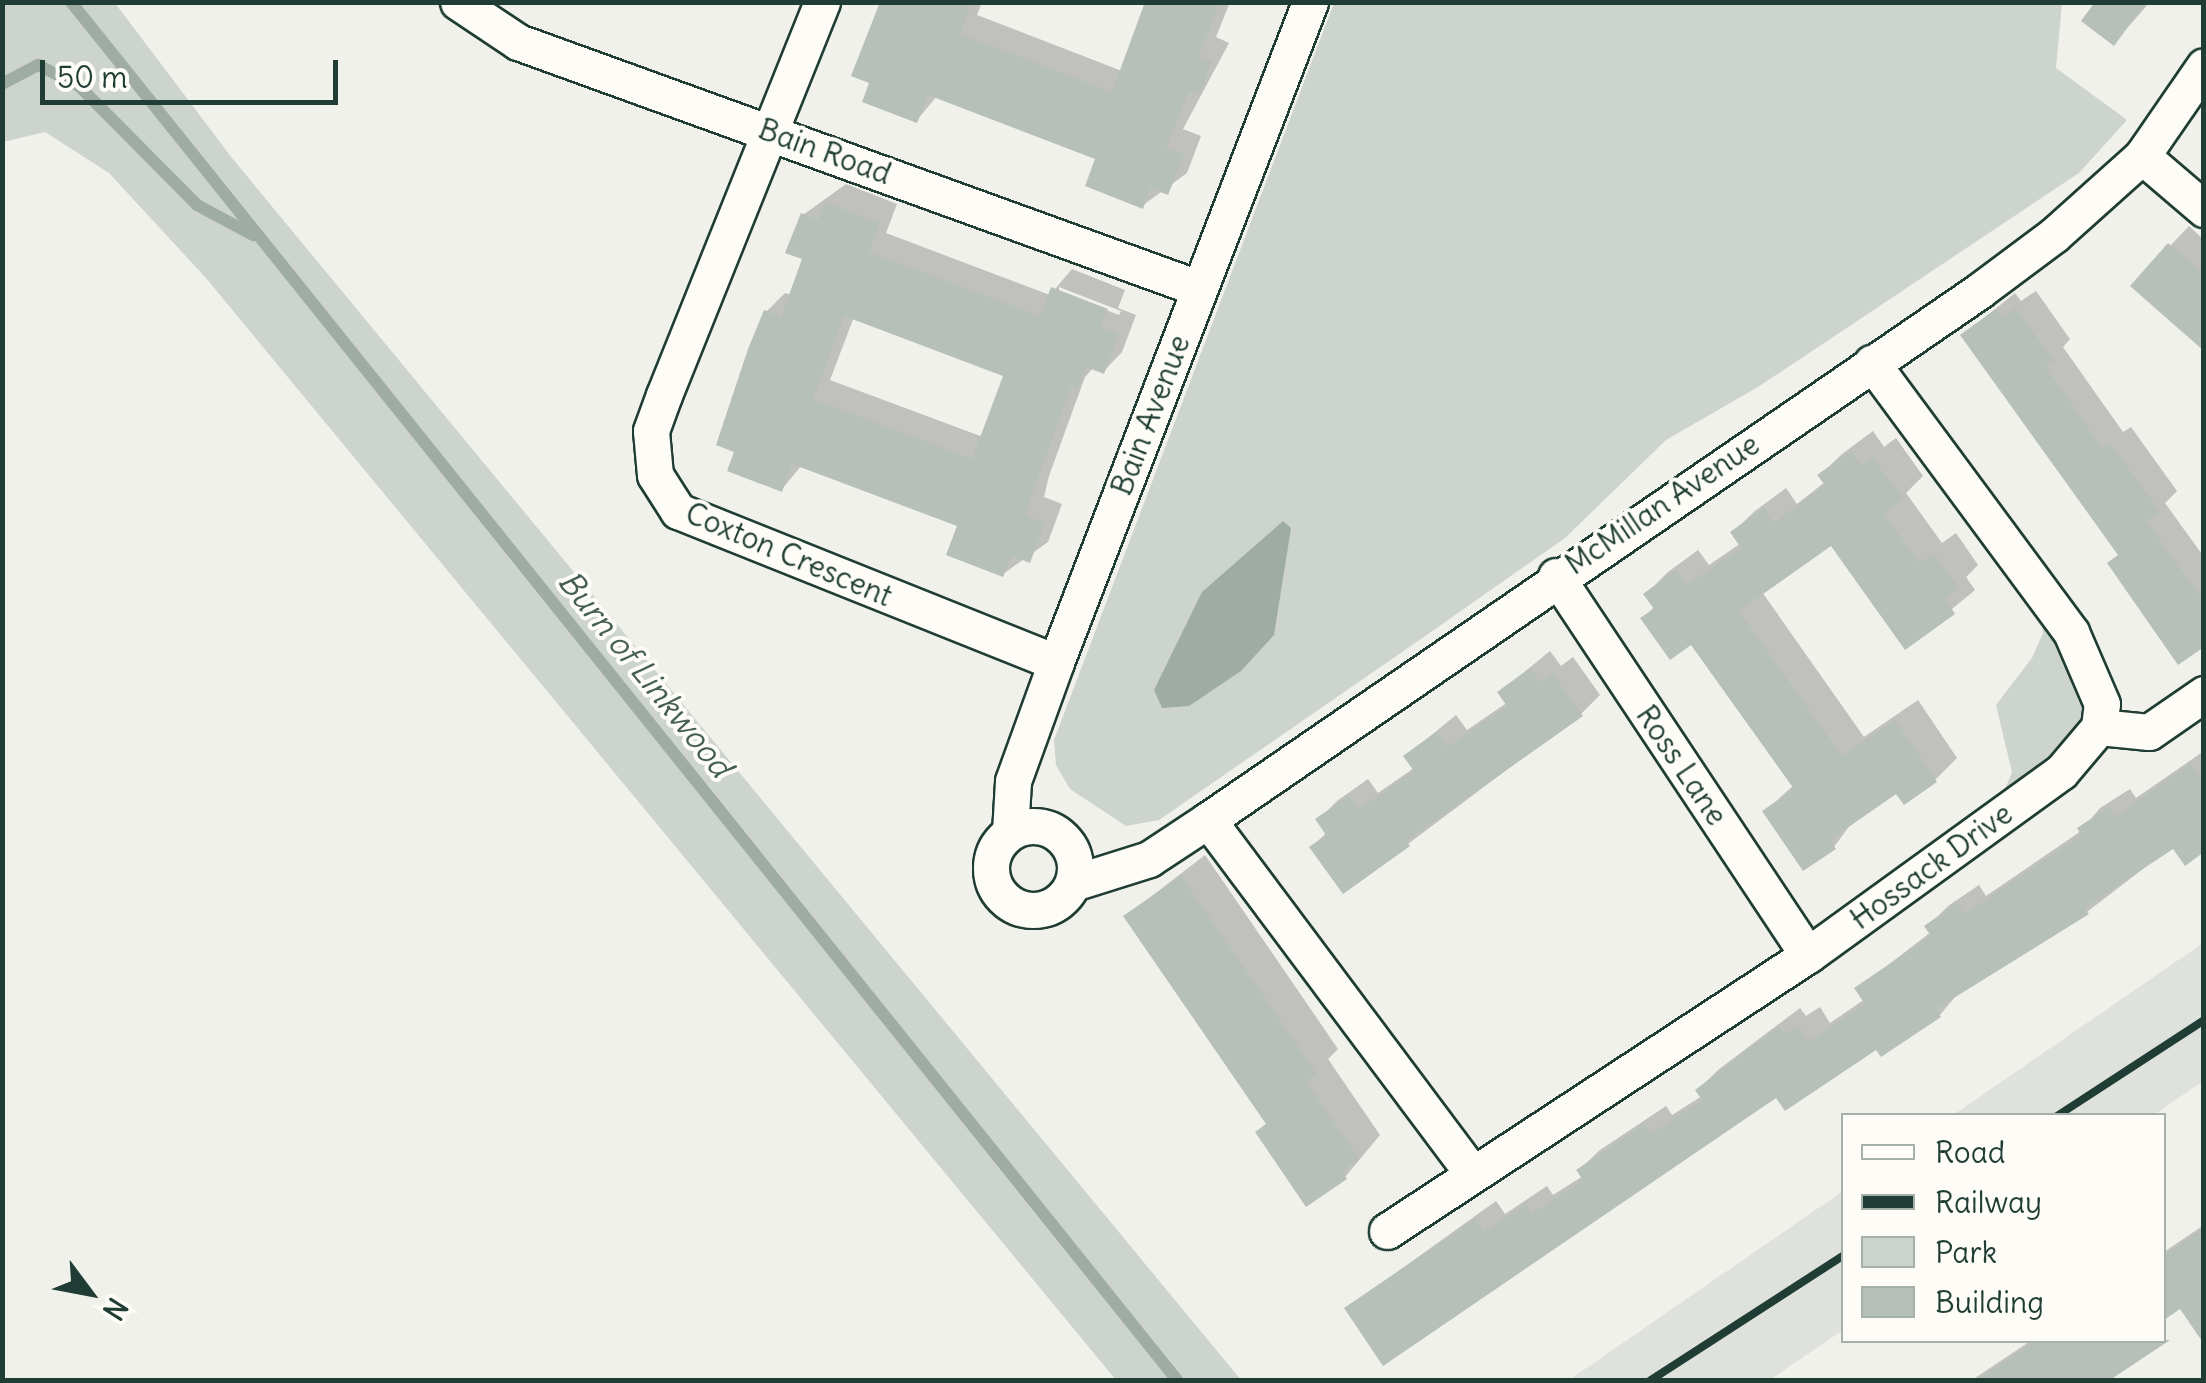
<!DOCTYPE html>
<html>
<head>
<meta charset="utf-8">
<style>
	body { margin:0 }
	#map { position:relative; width:2206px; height:1383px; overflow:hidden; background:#f0f1eb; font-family:Delius,sans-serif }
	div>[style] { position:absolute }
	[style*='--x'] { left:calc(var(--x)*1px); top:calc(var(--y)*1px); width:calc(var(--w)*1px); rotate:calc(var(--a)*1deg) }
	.built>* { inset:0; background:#dfe2dc }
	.green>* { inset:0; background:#cdd3cd }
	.water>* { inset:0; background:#9faca4 }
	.shadow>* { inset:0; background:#0003 }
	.stream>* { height:12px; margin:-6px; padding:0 6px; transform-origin:6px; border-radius:6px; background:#9faca4 }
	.building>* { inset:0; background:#b6bfb8 }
	.roads { filter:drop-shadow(2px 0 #1f3d34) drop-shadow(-2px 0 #1f3d34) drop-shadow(0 2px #1f3d34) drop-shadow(0 -2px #1f3d34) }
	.minor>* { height:35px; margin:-17.5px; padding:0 17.5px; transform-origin:17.5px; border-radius:17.5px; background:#fdfcf7 }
	.minor>.ring { margin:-17.5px; padding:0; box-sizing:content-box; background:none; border:35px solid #fdfcf7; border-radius:50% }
	.rail>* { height:8px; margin:-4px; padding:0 4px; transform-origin:4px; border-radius:4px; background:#1f3d34 }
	span { translate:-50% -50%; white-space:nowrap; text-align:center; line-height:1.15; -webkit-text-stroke:8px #fdfcf7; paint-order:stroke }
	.street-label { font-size:30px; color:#1f3d34 }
	.water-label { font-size:32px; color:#455e56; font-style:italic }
	.frame { position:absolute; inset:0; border:5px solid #1f3d34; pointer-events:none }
	.legend { position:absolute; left:1841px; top:1113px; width:325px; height:230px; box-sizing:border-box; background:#fdfcf7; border:2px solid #a4b0a9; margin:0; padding:12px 18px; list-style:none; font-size:30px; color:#1f3d34 }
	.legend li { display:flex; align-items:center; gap:20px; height:50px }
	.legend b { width:50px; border:2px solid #a4b0a9 }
	.north { position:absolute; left:40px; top:1243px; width:100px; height:100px; -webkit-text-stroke:8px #fdfcf7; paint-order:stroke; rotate:122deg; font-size:28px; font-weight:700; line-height:40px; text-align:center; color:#1f3d34 }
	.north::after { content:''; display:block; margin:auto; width:35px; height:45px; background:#1f3d34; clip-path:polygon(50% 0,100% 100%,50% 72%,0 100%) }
	.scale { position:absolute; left:40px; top:60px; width:298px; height:45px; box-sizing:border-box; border:5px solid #1f3d34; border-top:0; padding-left:12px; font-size:30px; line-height:35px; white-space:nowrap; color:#1f3d34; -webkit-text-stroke:8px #fdfcf7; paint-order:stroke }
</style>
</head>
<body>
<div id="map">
	<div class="built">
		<div style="clip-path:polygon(2203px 943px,2203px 1081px,2154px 1115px,1953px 1115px)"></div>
		<div style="clip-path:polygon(1843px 1191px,1843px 1330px,1770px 1380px,1569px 1380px)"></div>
	</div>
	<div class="green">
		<div style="clip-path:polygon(2px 3px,115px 3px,232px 158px,1241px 1380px,1116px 1380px,206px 278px,109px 173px,45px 132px,3px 142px)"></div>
		<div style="clip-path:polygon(1334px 3px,2062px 3px,2056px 68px,2127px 120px,2079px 173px,1758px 387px,1666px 440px,1565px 538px,1431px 632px,1159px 820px,1126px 826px,1070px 789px,1056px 765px,1054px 740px)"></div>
		<div style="clip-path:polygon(2039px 584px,2102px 704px,1991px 824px,2012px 772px,1996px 705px,2032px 658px,2043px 633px)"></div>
	</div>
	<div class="water">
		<div style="clip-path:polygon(1283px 521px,1291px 528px,1274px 635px,1241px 671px,1189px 706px,1162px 708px,1154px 690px,1202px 592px)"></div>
	</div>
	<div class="shadow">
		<div style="clip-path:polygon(903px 2px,982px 2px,977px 15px,1122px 71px,1147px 2px,1230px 2px,1216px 37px,1229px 43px,1183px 129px,1201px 136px,1187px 173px,1142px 206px,1098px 158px,937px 96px,917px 120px,873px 82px)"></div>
		<div style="clip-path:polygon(2096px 2px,2150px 2px,2114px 43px)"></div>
		<div style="clip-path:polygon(evenodd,846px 184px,897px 204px,886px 233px,1050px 295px,1072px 269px,1125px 290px,1118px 308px,1136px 315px,1122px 352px,1104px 371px,1094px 367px,1085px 377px,1049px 476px,1044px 497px,1062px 504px,1048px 542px,1003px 574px,960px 524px,802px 465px,782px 489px,766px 312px,785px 293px,792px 295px,806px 258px,803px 215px,846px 184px,1059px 287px,1121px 311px,1119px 315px,1059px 292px,1059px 287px,846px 184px,854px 317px,1006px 374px,983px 437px,830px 380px,854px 317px)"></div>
		<div style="clip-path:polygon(2189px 226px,2204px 240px,2204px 348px,2133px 285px)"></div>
		<div style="clip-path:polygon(2036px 291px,2070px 339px,2063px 347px,2123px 432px,2131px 427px,2177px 491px,2165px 503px,2204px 557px,2204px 644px,2120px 554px,1963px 335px,2015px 293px,2021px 301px)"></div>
		<div style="clip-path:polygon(1873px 431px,1884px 447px,1896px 438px,1923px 476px,1906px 493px,1942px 543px,1956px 533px,1978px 565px,1966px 577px,1975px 590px,1906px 647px,1831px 543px,1762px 592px,1864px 737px,1918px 700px,1957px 758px,1935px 780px,1897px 791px,1853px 821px,1834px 847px,1765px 811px,1794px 785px,1692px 641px,1643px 618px,1655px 606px,1646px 594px,1668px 572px,1698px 550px,1709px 565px,1741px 543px,1733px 532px,1755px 511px,1786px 488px,1797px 504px,1825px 482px,1820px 475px,1842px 454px)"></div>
		<div style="clip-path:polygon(1550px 651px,1561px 666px,1573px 657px,1600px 695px,1581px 714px,1408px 844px,1312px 847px,1327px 832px,1318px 820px,1337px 801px,1368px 779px,1378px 793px,1414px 768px,1406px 756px,1456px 715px,1467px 730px,1508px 702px,1500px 692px)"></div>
		<div style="clip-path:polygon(2204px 751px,2204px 850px,2174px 845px,2087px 912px,1959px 992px,1940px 1015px,1347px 1308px,1496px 1201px,1505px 1214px,1547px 1186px,1553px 1195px,1583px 1176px,1579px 1170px,1600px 1150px,1666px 1106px,1672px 1115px,1702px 1096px,1698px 1090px,1718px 1070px,1800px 1008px,1806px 1016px,1820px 1007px,1830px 1023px,1865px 999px,1858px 988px,1931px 932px,1928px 926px,1948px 906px,1979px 885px,1986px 896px,2081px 831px,2100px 808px,2130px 789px,2136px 798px)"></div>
		<div style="clip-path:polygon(1205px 855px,1338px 1049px,1328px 1059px,1380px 1135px,1345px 1177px,1268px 1122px,1126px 916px)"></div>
		<div style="clip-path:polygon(2204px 1225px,2204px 1315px,2180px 1305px,2164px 1317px,2164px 1252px)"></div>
		<div style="clip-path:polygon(2032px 1340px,2157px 1340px,2106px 1380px,1972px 1380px)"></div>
	</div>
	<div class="stream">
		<div style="--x:71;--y:2;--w:1767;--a:51.25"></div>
		<div style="--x:2;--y:84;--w:41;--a:-27.8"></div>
		<div style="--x:38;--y:65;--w:46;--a:27.1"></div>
		<div style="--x:79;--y:86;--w:168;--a:45.2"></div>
		<div style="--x:197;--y:205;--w:64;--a:28.2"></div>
	</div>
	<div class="building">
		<div style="clip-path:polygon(880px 2px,972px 2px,960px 34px,1112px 92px,1145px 2px,1220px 2px,1199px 56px,1212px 62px,1199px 95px,1189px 91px,1166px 148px,1184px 155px,1168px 195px,1150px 188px,1143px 209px,1085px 186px,1095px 159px,928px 95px,917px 123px,862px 102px,869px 83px,851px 76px)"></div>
		<div style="clip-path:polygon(2095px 2px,2146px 2px,2114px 46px,2081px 21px)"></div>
		<div style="clip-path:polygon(evenodd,825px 202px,880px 223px,869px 252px,1040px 316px,1051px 287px,1108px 309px,1101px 327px,1119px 334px,1104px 374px,1086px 367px,1078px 388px,1072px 385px,1031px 497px,1026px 516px,1045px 523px,1030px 563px,1012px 556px,1003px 577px,946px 555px,957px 526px,792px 464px,782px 492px,727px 471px,734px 452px,716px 445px,748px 349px,764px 310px,781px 317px,802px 259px,785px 253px,801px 213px,818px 220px,825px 202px,844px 316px,1003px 376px,972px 459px,813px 399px,844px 316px)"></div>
		<div style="clip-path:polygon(2168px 243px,2204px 274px,2204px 351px,2130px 286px)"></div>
		<div style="clip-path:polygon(2016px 308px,2053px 360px,2045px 366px,2103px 449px,2111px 444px,2160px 512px,2146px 521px,2204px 602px,2204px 647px,2178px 665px,2107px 563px,2118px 555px,1960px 335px,1996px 309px,2002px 318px)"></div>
		<div style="clip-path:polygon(1851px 451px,1862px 466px,1873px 458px,1903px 499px,1884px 513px,1919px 563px,1933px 553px,1959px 588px,1945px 598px,1955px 614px,1905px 650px,1831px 546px,1739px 611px,1842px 756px,1895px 720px,1937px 782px,1904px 805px,1896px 794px,1830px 840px,1836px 849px,1803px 871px,1762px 811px,1794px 789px,1691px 645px,1670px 660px,1640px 618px,1654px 609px,1643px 594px,1676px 570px,1687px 585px,1741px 548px,1730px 532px,1764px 508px,1774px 523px,1825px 485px,1817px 475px)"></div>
		<div style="clip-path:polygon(1530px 668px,1541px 683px,1553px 674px,1583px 716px,1406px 841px,1410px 846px,1343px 894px,1309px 847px,1326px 835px,1315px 819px,1349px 796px,1359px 809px,1414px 771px,1403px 756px,1436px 732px,1447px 747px,1507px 706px,1497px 692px)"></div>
		<div style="clip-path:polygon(2190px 764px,2204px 783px,2204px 852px,2185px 866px,2173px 849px,2084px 908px,2089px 914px,1936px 1009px,1941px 1017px,1881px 1057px,1876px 1050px,1785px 1111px,1776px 1098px,1383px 1366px,1344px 1308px,1475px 1219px,1484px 1232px,1526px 1204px,1532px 1214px,1583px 1180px,1576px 1170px,1644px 1124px,1651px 1134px,1702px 1100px,1695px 1090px,1779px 1026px,1785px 1034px,1798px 1025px,1809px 1041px,1865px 1004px,1854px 988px,1931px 936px,1924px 926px,1957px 903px,1965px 914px,2081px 835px,2077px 828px,2109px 807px,2115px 817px)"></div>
		<div style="clip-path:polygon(1181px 876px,1317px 1074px,1306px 1081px,1359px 1159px,1342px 1171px,1347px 1179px,1306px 1207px,1255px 1132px,1266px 1124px,1123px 916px)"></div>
		<div style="clip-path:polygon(2204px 1229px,2204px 1344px,2180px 1309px,2164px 1320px,2164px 1255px)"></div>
		<div style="clip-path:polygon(2037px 1340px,2170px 1340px,2110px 1380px,1977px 1380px)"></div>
	</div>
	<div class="roads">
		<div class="minor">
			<div style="--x:458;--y:2;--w:72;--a:33.7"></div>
			<div style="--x:518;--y:42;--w:723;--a:19.89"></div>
			<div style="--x:822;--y:2;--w:424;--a:111.9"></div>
			<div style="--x:664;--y:395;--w:38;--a:110"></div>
			<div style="--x:651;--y:431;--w:44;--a:84.8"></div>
			<div style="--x:655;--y:475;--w:43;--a:57.4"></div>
			<div style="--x:678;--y:511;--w:407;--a:21.8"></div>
			<div style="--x:2142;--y:156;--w:82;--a:40.5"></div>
			<div style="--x:1556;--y:576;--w:455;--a:56.4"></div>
			<div style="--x:2099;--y:727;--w:50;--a:5.7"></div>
			<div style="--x:2149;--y:732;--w:67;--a:-34.6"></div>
			<div style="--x:1208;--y:820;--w:441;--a:53.2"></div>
			<div class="ring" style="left:991px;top:826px;width:49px;height:49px"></div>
			<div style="--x:1010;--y:832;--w:51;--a:-86.6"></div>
			<div style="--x:1013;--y:781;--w:127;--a:-70.1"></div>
			<div style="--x:1056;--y:662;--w:707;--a:-68.95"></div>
			<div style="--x:1073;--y:883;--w:80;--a:-17.5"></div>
			<div style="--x:1149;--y:859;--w:71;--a:-33.5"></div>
			<div style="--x:1208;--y:820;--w:935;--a:-34.45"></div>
			<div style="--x:1979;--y:291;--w:94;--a:-36.7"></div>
			<div style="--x:2054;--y:235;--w:118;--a:-41.9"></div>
			<div style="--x:2142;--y:156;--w:109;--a:-55.4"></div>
			<div style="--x:1387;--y:1231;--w:503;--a:-33.25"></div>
			<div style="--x:1808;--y:955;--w:312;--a:-35.9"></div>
			<div style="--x:2061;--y:772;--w:59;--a:-49.8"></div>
			<div style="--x:2099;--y:727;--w:23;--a:-83"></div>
			<div style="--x:2102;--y:704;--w:78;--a:-113.3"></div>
			<div style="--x:2071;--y:632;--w:335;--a:-126.5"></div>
		</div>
	</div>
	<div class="rail">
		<div style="--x:2057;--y:1116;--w:176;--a:-33.1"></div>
		<div style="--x:1651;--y:1380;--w:230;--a:-32.9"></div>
	</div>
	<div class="street-label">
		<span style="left:825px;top:151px;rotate:20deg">Bain Road</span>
		<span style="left:1150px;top:415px;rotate:-69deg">Bain Avenue</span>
		<span style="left:1662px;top:504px;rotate:-34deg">McMillan Avenue</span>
		<span style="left:789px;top:554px;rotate:23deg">Coxton Crescent</span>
		<span style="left:1682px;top:765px;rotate:56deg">Ross Lane</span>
		<span style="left:1931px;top:866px;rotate:-36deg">Hossack Drive</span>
	</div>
	<div class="water-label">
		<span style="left:645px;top:674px;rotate:51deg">Burn of Linkwood</span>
	</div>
	<div class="frame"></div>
	<ul class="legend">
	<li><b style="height:12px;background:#fdfcf7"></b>Road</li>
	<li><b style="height:12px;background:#1f3d34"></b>Railway</li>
	<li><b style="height:28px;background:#cdd3cd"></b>Park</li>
	<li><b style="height:28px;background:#b6bfb8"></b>Building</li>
	</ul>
	<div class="north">N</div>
	<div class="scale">50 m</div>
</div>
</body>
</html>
